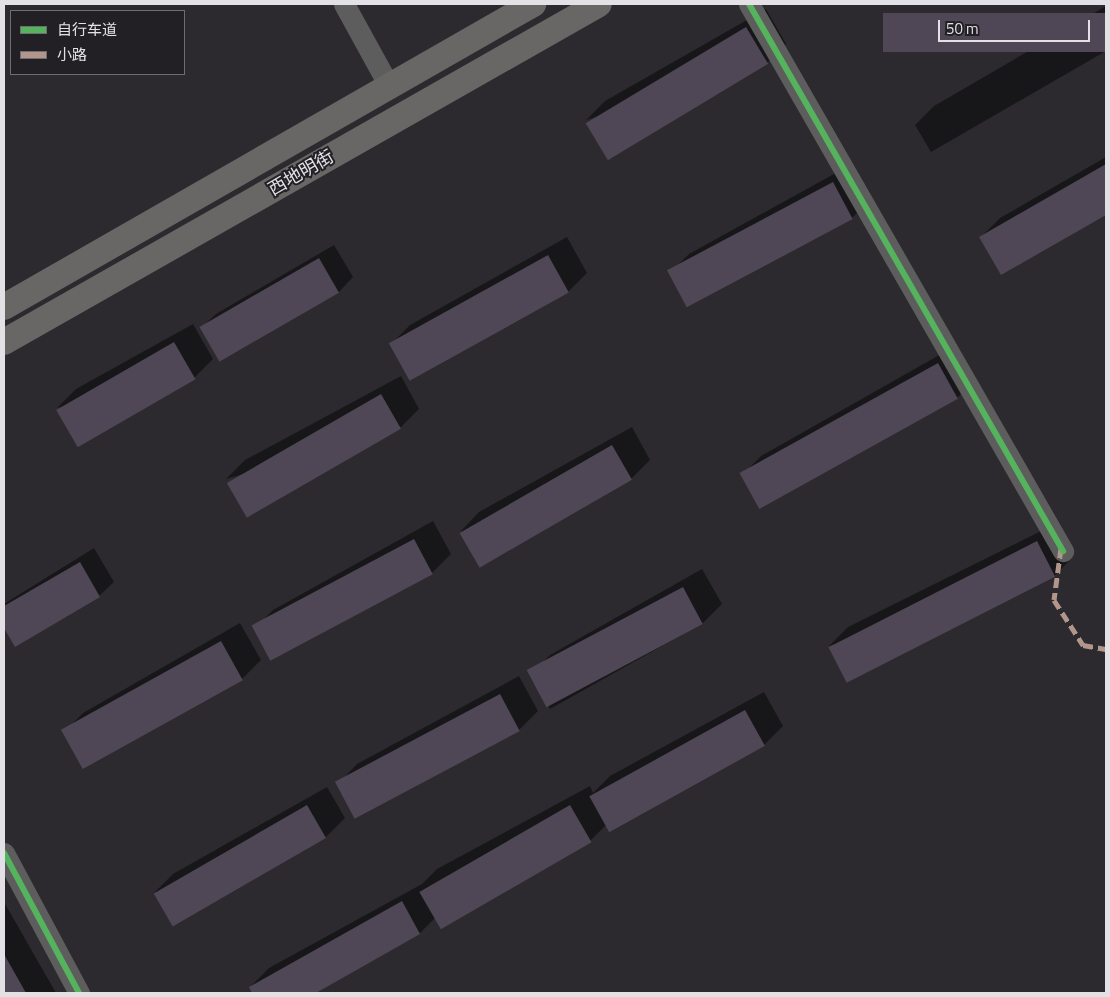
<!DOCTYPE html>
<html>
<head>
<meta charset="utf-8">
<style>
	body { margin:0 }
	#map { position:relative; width:1110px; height:997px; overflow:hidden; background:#2c2a2e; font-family:"Titillium Web","Noto Sans SC",sans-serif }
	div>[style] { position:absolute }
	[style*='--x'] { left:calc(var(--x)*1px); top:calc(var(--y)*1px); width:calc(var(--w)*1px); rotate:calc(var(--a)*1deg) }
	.shadow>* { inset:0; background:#0007 }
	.building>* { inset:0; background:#4f4756; transform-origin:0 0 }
	.minor>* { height:21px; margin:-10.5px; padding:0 10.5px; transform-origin:10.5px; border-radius:10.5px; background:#5d5d5d }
	.major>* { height:26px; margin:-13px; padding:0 13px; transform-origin:13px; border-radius:13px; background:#686766 }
	.quiet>* { height:5px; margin-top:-2.5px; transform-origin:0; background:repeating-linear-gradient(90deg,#b2968c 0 10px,transparent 0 15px) }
	.cycleway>* { height:6px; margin:-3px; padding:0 3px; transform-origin:3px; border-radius:3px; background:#56b35d }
	span { translate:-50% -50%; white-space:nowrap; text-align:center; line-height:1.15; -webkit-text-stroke:4px #232025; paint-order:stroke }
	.street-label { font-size:18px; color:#e3e1e5 }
	.frame { position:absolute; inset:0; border:5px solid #e3e1e5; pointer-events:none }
	.legend { position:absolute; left:10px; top:10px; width:175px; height:65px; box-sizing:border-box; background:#232025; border:1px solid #706d72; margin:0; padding:6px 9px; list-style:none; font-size:15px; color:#e3e1e5 }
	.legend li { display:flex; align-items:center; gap:10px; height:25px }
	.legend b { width:25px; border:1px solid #706d72 }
	.scale { position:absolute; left:938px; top:20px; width:152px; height:22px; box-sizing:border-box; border:2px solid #e3e1e5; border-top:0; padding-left:6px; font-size:15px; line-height:18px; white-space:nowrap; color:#e3e1e5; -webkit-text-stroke:4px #232025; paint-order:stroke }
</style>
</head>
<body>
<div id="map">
	<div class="shadow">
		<div style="clip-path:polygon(1106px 6px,1106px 51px,931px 152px,915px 125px,934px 106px)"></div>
		<div style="clip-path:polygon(766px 9px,786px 44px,767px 63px,586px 120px,605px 101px)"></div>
		<div style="clip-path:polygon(1106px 157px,1106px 213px,1001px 273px,981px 237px,1000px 218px)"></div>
		<div style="clip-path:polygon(852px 164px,871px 199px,852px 218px,670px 273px,689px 254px)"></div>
		<div style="clip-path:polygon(567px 237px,587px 273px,568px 292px,390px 345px,410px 325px)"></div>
		<div style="clip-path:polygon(334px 245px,353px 277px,339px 292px,220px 361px,201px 328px,216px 314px)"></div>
		<div style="clip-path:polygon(193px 324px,213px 359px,194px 378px,57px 408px,76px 389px)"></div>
		<div style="clip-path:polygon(957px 345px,976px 379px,957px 398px,742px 475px,761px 456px)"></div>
		<div style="clip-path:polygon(401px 376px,419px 409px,400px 428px,226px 479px,245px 460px)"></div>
		<div style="clip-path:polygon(632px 427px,650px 460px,631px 479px,460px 532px,479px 512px)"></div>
		<div style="clip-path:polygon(433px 521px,451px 554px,432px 573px,254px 629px,273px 610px)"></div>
		<div style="clip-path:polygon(1057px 523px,1073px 557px,1054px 576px,829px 646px,848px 627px)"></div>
		<div style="clip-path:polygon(94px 548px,114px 582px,99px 596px,15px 645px,4px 625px,4px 604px)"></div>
		<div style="clip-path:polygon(702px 569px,722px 604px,703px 623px,550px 709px,531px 674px,550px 655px)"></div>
		<div style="clip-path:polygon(240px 623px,261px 660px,242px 679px,64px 732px,83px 713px)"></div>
		<div style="clip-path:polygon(519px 676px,538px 711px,519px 730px,338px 784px,357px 764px)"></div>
		<div style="clip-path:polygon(764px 692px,783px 726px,764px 745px,607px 824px,590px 841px,435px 918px,420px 933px,313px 993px,254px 993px,250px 987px,269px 968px,422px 884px,437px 869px,590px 786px,593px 793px,610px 776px)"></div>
		<div style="clip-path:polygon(327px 787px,345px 818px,326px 837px,172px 924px,154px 893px,173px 874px)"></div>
		<div style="clip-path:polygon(4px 902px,56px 993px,4px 993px)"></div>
	</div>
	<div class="building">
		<div style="left:1106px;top:13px;width:39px;height:223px;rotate:90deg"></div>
		<div style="left:746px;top:27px;width:43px;height:187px;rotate:59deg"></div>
		<div style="clip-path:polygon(1106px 164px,1106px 215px,1001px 275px,979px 237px)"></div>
		<div style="left:833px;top:182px;width:42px;height:188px;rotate:62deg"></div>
		<div style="left:548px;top:255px;width:43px;height:182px;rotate:61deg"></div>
		<div style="left:319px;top:258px;width:40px;height:138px;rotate:60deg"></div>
		<div style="left:174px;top:342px;width:43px;height:136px;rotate:60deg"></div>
		<div style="left:938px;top:363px;width:41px;height:227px;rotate:61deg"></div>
		<div style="left:381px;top:394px;width:40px;height:178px;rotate:60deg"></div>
		<div style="left:612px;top:445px;width:40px;height:176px;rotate:60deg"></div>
		<div style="left:414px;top:539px;width:40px;height:184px;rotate:62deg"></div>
		<div style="left:1037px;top:541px;width:40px;height:234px;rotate:63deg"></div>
		<div style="clip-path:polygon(80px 562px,100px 597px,15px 647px,4px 628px,4px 606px)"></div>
		<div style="left:683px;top:587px;width:42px;height:177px;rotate:62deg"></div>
		<div style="left:221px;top:641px;width:45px;height:183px;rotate:61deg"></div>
		<div style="left:500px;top:694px;width:42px;height:187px;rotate:62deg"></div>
		<div style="left:745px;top:710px;width:41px;height:178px;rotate:61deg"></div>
		<div style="left:307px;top:805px;width:38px;height:177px;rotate:60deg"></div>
		<div style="left:570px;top:805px;width:43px;height:174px;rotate:60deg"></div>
		<div style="clip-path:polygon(402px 901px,420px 934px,316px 993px,252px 993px,249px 987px)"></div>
		<div style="clip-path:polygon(4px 954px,26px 993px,4px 993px)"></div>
	</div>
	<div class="minor">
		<div style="--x:344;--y:4;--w:94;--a:61.2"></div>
		<div style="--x:749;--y:4;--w:631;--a:60.14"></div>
		<div style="--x:4;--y:853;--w:159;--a:61.8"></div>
	</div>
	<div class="major">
		<div style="--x:4;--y:307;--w:610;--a:-29.8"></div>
		<div style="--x:4;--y:342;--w:684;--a:-29.6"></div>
	</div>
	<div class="quiet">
		<div style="--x:1061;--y:548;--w:52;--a:97.7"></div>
		<div style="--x:1054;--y:600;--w:54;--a:57.2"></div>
		<div style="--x:1083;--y:645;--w:23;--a:10"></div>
	</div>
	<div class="cycleway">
		<div style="--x:749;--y:4;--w:631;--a:60.14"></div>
		<div style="--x:4;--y:853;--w:159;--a:61.8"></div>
	</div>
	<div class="street-label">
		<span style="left:301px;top:173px;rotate:-30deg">西地明街</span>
	</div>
	<div class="frame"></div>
	<ul class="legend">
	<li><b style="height:6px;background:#56b35d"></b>自行车道</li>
	<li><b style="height:6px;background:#b2968c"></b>小路</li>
	</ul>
	<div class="scale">50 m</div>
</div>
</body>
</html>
